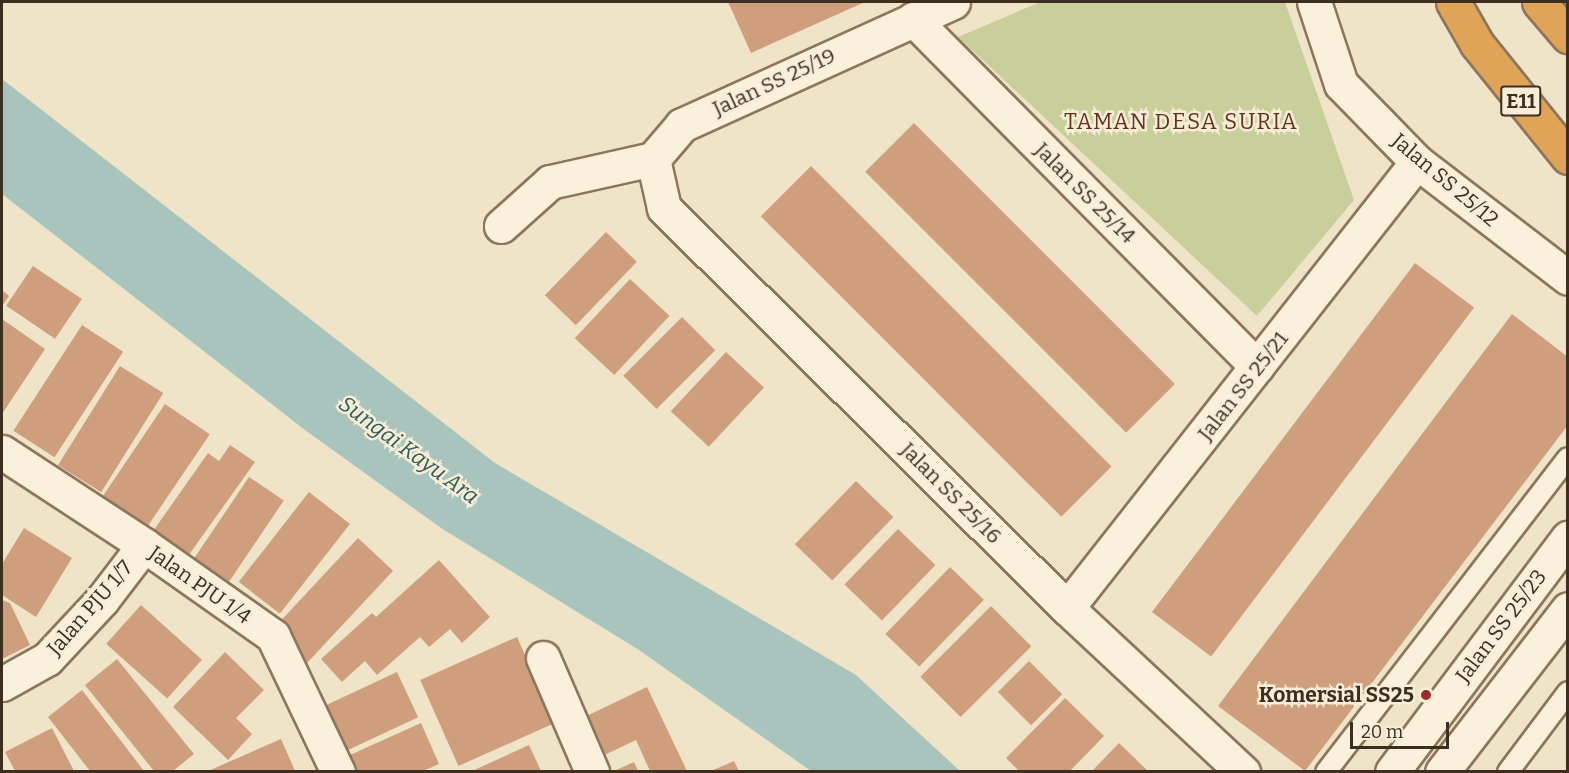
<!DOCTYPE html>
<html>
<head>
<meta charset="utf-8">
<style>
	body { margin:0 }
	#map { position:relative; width:1569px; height:773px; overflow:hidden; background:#f0e4c8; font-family:Bitter,serif }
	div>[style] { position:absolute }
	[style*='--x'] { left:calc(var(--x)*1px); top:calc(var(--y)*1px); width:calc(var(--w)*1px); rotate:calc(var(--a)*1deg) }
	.green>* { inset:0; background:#c9cf9b }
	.water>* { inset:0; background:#a9c4bc }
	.building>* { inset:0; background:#cf9f7d; transform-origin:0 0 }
	.roads { filter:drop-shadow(2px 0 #8d765c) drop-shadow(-2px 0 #8d765c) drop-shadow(0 2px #8d765c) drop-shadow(0 -2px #8d765c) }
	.lane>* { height:20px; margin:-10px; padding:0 10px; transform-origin:10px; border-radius:10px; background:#faf1dc }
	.street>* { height:33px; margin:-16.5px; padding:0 16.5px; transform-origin:16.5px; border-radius:16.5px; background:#faf1dc }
	.secondary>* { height:33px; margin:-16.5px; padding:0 16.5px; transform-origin:16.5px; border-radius:16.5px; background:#faf1dc }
	.highway>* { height:33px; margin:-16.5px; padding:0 16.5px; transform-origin:16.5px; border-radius:16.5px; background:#e0a458 }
	.dots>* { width:16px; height:16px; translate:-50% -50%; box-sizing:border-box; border:3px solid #f7eed8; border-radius:50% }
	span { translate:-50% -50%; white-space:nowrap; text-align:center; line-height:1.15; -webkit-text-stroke:5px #f7eed8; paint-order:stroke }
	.shield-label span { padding:2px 4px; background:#f7eed8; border:2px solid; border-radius:4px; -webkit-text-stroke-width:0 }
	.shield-label { font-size:20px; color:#3d2e20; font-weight:700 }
	.street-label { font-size:21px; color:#3d2e20 }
	.poi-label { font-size:21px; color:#3d2e20; font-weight:700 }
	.right { translate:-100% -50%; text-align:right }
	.neighbourhood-label { font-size:22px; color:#6b2e1e; letter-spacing:1.5px }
	.water-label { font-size:22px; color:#2f5d5a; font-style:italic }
	.frame { position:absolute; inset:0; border:3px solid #3d2e20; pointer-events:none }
	.scale { position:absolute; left:1350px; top:722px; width:99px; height:27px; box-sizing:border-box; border:3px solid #3d2e20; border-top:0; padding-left:8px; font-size:18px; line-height:21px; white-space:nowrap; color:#3d2e20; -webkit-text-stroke:4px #f7eed8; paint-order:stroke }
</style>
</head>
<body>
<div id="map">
	<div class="green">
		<div style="clip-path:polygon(1040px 2px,1285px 2px,1354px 200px,1257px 316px,958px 37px)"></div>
	</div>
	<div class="water">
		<div style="clip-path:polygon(2px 79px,495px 463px,856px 675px,960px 771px,811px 771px,639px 650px,441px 528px,305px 430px,2px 194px)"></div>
	</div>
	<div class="building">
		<div style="clip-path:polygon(728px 2px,865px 2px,751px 53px)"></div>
		<div style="left:914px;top:123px;width:369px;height:69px;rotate:45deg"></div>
		<div style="left:811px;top:166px;width:425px;height:71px;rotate:45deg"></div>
		<div style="left:606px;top:232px;width:43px;height:88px;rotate:44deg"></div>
		<div style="left:1415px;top:263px;width:74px;height:437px;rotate:37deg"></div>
		<div style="left:33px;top:266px;width:59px;height:48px;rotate:34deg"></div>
		<div style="left:630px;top:279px;width:54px;height:81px;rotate:43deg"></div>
		<div style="clip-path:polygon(2px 290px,9px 296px,2px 306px)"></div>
		<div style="clip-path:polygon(1512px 314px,1568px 357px,1568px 425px,1305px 771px,1218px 706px)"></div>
		<div style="left:682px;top:317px;width:47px;height:83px;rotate:45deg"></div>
		<div style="clip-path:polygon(2px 319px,45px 349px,2px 414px)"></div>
		<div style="left:82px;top:325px;width:49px;height:126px;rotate:33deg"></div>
		<div style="left:726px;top:352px;width:52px;height:81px;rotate:43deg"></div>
		<div style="left:120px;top:366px;width:51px;height:117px;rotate:32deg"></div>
		<div style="left:165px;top:404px;width:54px;height:111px;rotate:34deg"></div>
		<div style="clip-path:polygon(230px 445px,255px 462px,181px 566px,146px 541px,208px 453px,219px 461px)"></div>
		<div style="left:249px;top:477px;width:42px;height:99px;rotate:34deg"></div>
		<div style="left:856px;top:481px;width:52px;height:88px;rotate:44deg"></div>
		<div style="left:309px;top:492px;width:52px;height:114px;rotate:38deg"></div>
		<div style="clip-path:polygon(24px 528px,72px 558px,36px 617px,2px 595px,2px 564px)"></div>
		<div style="left:898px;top:529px;width:52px;height:77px;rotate:44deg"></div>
		<div style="left:358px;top:538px;width:48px;height:129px;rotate:43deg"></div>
		<div style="clip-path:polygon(439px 560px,490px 617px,462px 643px,450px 629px,429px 647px,420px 637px,377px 675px,365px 661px,342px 682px,321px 659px,372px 613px,376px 617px)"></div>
		<div style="left:950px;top:567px;width:47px;height:93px;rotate:44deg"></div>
		<div style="clip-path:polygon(2px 600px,10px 603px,30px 645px,2px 659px)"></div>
		<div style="left:141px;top:605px;width:82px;height:52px;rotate:42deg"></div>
		<div style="left:991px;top:606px;width:57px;height:100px;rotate:45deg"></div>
		<div style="left:517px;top:637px;width:94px;height:106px;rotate:66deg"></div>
		<div style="clip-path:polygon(225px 652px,264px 690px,236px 718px,252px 734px,228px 760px,173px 707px)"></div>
		<div style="clip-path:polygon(117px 659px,194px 754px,173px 771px,154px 771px,85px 685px)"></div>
		<div style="left:1029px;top:661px;width:47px;height:44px;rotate:45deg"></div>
		<div style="left:397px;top:672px;width:50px;height:85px;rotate:65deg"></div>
		<div style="clip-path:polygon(647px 687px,687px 771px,650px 771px,636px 740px,592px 761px,574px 722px)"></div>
		<div style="clip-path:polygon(82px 690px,144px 771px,90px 771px,48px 717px)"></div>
		<div style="clip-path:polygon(1065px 698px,1104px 736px,1070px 771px,1019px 771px,1006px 758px)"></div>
		<div style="clip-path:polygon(421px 723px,439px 764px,423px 771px,347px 771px,341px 759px)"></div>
		<div style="clip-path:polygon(52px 728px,74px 771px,15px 771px,5px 752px)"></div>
		<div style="clip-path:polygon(281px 739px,295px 771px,208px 771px)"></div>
		<div style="clip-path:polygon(1119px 743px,1148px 771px,1092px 771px)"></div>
		<div style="clip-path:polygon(529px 745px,541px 771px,472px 771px)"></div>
		<div style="clip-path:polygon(734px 761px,739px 771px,711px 771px)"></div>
		<div style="clip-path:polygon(634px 762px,638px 771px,614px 771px)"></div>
	</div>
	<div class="roads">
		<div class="lane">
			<div style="--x:1326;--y:772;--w:396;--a:-52.4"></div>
			<div style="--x:1508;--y:772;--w:100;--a:-53.1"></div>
		</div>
		<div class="street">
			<div style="--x:953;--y:2;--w:298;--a:155.6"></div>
			<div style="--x:682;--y:125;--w:45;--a:130.5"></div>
			<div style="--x:653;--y:159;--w:50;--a:77.3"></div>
			<div style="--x:664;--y:208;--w:568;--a:44.79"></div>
			<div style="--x:1067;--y:608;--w:241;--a:43"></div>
			<div style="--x:913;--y:19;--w:489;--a:45.3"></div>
			<div style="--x:501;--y:226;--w:66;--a:-41.9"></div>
			<div style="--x:550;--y:182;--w:106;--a:-12.6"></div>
			<div style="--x:2;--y:452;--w:170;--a:33.2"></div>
			<div style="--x:144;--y:545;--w:158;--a:35.2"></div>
			<div style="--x:273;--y:636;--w:151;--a:64.5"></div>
			<div style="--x:1067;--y:608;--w:567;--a:-51.88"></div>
			<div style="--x:543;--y:658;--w:124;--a:66.7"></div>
			<div style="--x:2;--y:684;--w:51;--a:-29.1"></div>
			<div style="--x:47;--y:659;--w:81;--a:-47"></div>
			<div style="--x:102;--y:600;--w:69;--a:-52.6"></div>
		</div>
		<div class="secondary">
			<div style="--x:1314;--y:2;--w:86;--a:71.8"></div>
			<div style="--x:1341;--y:84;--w:109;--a:45.7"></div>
			<div style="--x:1417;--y:162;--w:190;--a:37.5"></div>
			<div style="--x:1392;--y:772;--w:293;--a:-53.1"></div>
			<div style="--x:1442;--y:772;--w:206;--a:-52.3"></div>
		</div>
		<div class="highway">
			<div style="--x:1453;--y:2;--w:48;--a:60.3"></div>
			<div style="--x:1477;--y:44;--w:145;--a:51.2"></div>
			<div style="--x:1539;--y:2;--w:45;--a:49.5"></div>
		</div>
	</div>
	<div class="dots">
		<div style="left:1426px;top:695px;background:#9e2a2b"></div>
	</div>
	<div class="shield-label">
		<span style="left:1521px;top:101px">E11</span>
	</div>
	<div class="street-label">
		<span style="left:774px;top:82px;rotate:-25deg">Jalan SS 25/19</span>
		<span style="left:1445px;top:180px;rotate:40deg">Jalan SS 25/12</span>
		<span style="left:1085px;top:193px;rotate:45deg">Jalan SS 25/14</span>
		<span style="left:1243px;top:386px;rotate:-52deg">Jalan SS 25/21</span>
		<span style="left:951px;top:493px;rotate:45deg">Jalan SS 25/16</span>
		<span style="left:200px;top:585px;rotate:35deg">Jalan PJU 1/4</span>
		<span style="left:90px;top:608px;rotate:-49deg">Jalan PJU 1/7</span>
		<span style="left:1501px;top:626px;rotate:-53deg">Jalan SS 25/23</span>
	</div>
	<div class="poi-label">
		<span class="right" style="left:1414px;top:695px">Komersial SS25</span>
	</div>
	<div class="neighbourhood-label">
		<span style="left:1181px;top:122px">TAMAN DESA SURIA</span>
	</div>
	<div class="water-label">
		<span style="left:409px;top:450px;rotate:36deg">Sungai Kayu Ara</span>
	</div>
	<div class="frame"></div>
	<div class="scale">20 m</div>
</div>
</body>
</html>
